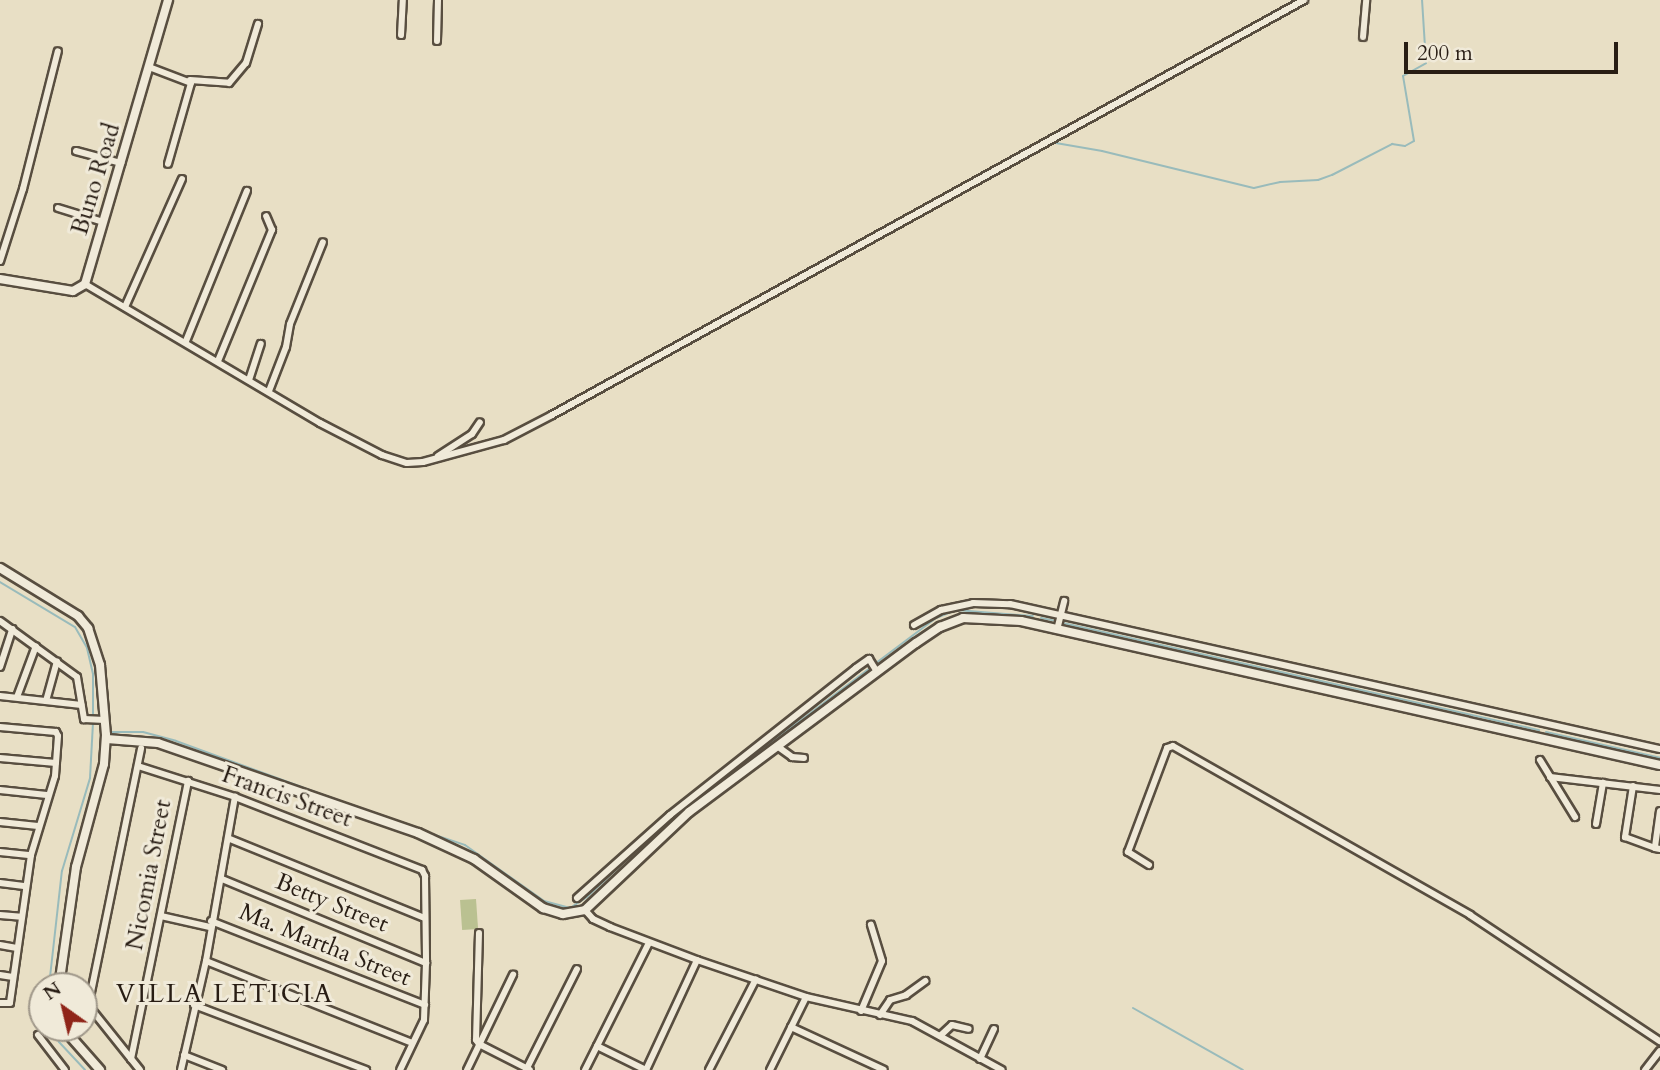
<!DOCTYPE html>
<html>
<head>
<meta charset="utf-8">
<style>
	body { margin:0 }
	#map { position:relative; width:1660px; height:1070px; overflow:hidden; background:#e8dfc5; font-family:Cardo,serif }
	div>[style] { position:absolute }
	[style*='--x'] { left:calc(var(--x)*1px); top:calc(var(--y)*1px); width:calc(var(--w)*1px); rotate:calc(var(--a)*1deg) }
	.green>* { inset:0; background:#bac191; transform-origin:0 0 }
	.stream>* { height:2px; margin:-1px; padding:0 1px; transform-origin:1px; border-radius:1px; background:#9bb }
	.roads { filter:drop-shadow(2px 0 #584e40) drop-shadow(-2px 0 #584e40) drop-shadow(0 2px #584e40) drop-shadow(0 -2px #584e40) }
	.minor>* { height:6px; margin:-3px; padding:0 3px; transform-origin:3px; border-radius:3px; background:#f0ead9 }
	.tertiary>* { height:8px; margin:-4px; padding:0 4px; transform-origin:4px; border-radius:4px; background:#f0ead9 }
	span { translate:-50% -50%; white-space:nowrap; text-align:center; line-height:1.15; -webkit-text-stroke:6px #f0ead9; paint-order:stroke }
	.street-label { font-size:24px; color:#281d14 }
	.neighbourhood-label { font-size:26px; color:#281d14; letter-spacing:2px }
	.north { position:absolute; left:28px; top:972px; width:70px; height:70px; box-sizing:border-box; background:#f0ead9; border:2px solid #a0988a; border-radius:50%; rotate:326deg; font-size:19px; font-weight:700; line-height:28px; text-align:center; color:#281d14 }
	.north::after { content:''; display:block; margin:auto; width:24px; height:32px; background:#8f2418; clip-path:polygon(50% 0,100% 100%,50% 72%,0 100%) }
	.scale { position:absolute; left:1404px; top:42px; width:214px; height:32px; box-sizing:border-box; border:4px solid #281d14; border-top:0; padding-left:9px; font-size:21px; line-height:24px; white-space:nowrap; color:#281d14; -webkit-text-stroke:5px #f0ead9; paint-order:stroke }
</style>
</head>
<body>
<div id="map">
	<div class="green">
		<div style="left:476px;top:899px;width:30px;height:16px;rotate:86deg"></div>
	</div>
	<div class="stream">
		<div style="--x:1050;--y:142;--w:53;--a:9.8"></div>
		<div style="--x:1102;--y:151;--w:156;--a:13.7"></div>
		<div style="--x:1254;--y:188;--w:27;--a:-13"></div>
		<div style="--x:1280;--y:182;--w:38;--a:-3"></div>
		<div style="--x:1318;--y:180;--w:15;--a:-20"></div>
		<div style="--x:1332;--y:175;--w:68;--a:-27.3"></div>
		<div style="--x:1392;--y:144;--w:13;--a:9"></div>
		<div style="--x:1405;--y:146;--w:10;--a:-29"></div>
		<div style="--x:1414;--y:141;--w:66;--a:-99.6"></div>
		<div style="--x:1403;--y:76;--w:26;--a:-29"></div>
		<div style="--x:1426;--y:63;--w:63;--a:-93.6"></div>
		<div style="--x:0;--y:582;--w:87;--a:31"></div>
		<div style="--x:75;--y:627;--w:24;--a:60"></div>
		<div style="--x:87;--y:648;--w:27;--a:77"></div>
		<div style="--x:93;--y:674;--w:43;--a:90"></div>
		<div style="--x:1041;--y:618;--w:15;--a:11"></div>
		<div style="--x:1063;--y:623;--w:488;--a:12.7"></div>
		<div style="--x:876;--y:663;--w:75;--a:-36.9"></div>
		<div style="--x:936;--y:618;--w:22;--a:-22"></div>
		<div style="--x:956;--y:610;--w:77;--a:4.5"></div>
		<div style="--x:111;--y:732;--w:32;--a:0"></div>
		<div style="--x:143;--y:732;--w:34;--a:15"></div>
		<div style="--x:176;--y:741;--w:221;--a:20.1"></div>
		<div style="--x:1546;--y:732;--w:117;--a:12.8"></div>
		<div style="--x:423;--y:831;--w:44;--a:18.4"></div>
		<div style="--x:465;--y:845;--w:97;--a:35.3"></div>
		<div style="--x:544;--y:901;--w:27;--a:15"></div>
		<div style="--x:570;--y:908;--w:20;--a:-33"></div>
		<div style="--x:587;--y:897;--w:115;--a:-43.2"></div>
		<div style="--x:671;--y:818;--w:248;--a:-37"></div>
		<div style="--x:49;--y:986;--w:116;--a:-83.6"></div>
		<div style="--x:62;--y:871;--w:97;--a:-73.2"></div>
		<div style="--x:90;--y:778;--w:56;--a:-86.9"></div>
		<div style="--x:1133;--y:1008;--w:126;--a:29.4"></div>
		<div style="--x:53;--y:1028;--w:15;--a:67"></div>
		<div style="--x:59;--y:1042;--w:38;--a:47"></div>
	</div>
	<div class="roads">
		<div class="minor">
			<div style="--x:401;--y:35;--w:35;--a:-87"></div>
			<div style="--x:1363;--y:37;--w:37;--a:-85"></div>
			<div style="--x:437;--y:41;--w:41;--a:-88.6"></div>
			<div style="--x:149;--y:67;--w:45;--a:20.9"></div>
			<div style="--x:191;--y:83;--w:84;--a:105.9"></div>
			<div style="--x:190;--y:80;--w:39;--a:4"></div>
			<div style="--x:229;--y:83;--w:26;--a:-50"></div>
			<div style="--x:246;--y:63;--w:41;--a:-72.9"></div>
			<div style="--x:76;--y:151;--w:47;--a:14.9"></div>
			<div style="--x:58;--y:208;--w:47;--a:17.3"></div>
			<div style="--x:0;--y:261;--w:76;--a:-72.3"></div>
			<div style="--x:23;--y:189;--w:142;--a:-75.8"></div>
			<div style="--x:85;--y:284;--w:273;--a:30.6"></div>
			<div style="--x:320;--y:423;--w:70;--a:27.3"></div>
			<div style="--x:382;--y:455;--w:26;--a:18"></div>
			<div style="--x:407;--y:463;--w:16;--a:-4"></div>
			<div style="--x:423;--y:462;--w:84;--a:-15.2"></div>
			<div style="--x:504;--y:440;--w:54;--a:-27.5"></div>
			<div style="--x:552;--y:415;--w:859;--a:-28.89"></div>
			<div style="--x:125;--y:307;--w:140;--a:-66"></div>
			<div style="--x:186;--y:341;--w:162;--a:-67.9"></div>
			<div style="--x:218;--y:361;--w:142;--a:-67.6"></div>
			<div style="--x:272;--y:230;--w:15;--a:-113"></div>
			<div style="--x:249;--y:380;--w:38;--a:-72"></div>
			<div style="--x:269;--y:391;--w:47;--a:-68.9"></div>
			<div style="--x:286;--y:347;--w:23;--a:-80"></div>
			<div style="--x:290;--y:324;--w:88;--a:-68.1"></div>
			<div style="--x:438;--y:456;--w:40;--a:-32.9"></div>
			<div style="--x:472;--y:434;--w:14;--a:-56"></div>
			<div style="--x:0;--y:621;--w:95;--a:36"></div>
			<div style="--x:77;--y:677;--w:43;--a:80.5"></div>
			<div style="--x:84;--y:719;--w:21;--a:3"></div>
			<div style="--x:914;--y:625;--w:31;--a:-29"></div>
			<div style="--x:941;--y:610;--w:33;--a:-12"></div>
			<div style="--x:973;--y:603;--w:37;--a:2"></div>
			<div style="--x:1010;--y:604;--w:666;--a:12.58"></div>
			<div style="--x:1057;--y:630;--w:30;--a:-76"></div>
			<div style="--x:0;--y:667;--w:40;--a:-72"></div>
			<div style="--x:0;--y:696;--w:82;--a:6.3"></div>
			<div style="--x:17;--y:697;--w:54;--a:-69.6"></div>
			<div style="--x:46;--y:701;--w:41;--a:-74.6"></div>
			<div style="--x:0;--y:727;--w:56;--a:5.1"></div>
			<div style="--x:56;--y:732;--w:4;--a:63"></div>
			<div style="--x:58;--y:736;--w:40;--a:94.3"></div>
			<div style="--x:55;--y:776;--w:83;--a:106.9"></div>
			<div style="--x:31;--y:855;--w:149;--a:98.1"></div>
			<div style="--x:10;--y:1003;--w:10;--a:180"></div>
			<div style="--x:777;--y:746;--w:19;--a:36"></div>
			<div style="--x:792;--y:757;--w:12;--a:5"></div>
			<div style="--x:0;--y:758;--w:56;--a:5.1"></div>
			<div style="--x:1540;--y:760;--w:67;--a:58.4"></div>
			<div style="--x:138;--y:766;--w:102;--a:17.7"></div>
			<div style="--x:235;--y:797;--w:201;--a:21.3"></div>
			<div style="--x:422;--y:870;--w:7;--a:63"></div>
			<div style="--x:425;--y:876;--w:87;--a:89.3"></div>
			<div style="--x:426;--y:963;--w:57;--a:92"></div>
			<div style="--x:424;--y:1020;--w:55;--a:115.6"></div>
			<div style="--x:1550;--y:777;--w:111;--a:6.7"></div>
			<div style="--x:1633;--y:786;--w:52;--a:98.9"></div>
			<div style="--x:1625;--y:837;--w:32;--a:20"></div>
			<div style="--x:0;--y:790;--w:47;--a:6.1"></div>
			<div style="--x:1660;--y:811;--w:37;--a:98"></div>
			<div style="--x:1655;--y:848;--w:5;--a:11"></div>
			<div style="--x:0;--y:822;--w:38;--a:6"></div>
			<div style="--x:1596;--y:824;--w:42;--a:-80.3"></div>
			<div style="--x:230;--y:839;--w:210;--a:22.1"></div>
			<div style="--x:0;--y:852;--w:31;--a:6"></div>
			<div style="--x:1149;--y:865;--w:25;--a:-148"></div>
			<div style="--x:1128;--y:852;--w:111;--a:-69.4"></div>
			<div style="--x:1167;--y:748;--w:6;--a:-18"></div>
			<div style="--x:1173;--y:746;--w:342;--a:29.6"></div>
			<div style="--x:1470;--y:915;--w:228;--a:33.6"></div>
			<div style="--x:222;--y:879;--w:221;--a:22.4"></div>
			<div style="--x:0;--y:883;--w:26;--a:7"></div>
			<div style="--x:577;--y:898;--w:125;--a:-41.7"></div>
			<div style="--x:670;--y:815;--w:237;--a:-38.3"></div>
			<div style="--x:856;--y:668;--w:16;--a:-35"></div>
			<div style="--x:869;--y:659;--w:15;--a:58"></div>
			<div style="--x:585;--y:910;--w:12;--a:48"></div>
			<div style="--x:593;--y:919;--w:19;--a:25"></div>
			<div style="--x:610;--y:927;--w:93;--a:20.8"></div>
			<div style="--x:697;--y:960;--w:115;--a:18.7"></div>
			<div style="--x:806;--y:997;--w:109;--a:12.8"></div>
			<div style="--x:912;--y:1021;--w:102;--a:28.6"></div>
			<div style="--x:0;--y:915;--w:21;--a:5"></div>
			<div style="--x:161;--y:916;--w:50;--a:12.7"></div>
			<div style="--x:211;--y:921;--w:230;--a:21.4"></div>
			<div style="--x:479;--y:933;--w:107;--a:91.6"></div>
			<div style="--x:476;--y:1040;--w:5;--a:53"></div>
			<div style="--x:479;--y:1044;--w:57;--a:27"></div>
			<div style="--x:0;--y:945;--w:17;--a:10"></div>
			<div style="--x:206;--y:961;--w:222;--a:21.7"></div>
			<div style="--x:0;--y:975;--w:13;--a:9"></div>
			<div style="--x:194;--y:1005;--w:184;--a:20.7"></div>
			<div style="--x:861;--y:1011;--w:54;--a:-67.2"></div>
			<div style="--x:882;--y:961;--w:38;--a:-107"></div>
			<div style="--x:880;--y:1015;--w:18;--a:-56"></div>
			<div style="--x:890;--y:1000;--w:17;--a:-17"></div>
			<div style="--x:906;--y:995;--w:24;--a:-36"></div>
			<div style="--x:791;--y:1027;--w:102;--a:24.8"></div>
			<div style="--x:38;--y:1035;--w:44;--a:52.4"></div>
			<div style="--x:940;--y:1036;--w:16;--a:-43"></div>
			<div style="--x:952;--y:1025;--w:17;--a:13"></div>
			<div style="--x:597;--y:1046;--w:55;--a:26.1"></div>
			<div style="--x:184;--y:1055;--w:41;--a:21.5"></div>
			<div style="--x:131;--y:1059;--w:284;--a:-78.4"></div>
			<div style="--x:980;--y:1059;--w:33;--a:-65"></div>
			<div style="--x:140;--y:1070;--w:77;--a:-128.7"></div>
			<div style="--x:92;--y:1010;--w:9;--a:-111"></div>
			<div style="--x:89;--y:1002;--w:259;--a:-78.4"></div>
			<div style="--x:181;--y:1070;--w:112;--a:-77.1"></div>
			<div style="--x:206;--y:961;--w:167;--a:-80"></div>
			<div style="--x:467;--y:1070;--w:106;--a:-64.2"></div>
			<div style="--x:526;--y:1070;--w:113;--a:-63.2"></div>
			<div style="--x:585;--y:1070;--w:142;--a:-63.3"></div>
			<div style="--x:646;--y:1070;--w:121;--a:-65.1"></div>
			<div style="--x:709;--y:1070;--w:102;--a:-62.7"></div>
			<div style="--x:770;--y:1070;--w:81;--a:-63.7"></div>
			<div style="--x:1645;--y:1070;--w:24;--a:-52"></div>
		</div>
		<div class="tertiary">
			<div style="--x:0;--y:279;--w:74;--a:9.3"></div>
			<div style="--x:73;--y:291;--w:14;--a:-30"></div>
			<div style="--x:85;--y:284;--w:296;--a:-73.7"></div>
			<div style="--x:0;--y:568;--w:92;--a:31.6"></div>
			<div style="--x:78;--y:616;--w:16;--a:50"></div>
			<div style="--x:88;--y:628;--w:39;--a:72"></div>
			<div style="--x:100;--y:665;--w:70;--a:85.1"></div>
			<div style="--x:106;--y:735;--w:29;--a:94"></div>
			<div style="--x:104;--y:764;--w:107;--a:105.2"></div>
			<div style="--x:76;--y:867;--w:120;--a:98.1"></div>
			<div style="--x:107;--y:739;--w:51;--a:4.5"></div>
			<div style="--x:158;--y:743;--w:275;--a:19.1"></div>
			<div style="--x:418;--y:833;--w:62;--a:24.9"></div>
			<div style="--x:474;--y:859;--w:85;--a:35.4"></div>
			<div style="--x:543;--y:908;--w:21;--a:17"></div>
			<div style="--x:563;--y:914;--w:22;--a:-10"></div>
			<div style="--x:585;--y:910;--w:143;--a:-43.3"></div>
			<div style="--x:689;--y:812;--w:283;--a:-36.7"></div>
			<div style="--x:916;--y:643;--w:29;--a:-34"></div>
			<div style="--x:940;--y:627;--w:25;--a:-21"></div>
			<div style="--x:963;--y:618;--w:58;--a:3"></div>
			<div style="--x:1021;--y:621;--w:655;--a:12.7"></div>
			<div style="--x:63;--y:1028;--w:56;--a:48.6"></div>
		</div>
	</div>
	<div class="street-label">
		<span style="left:96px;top:179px;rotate:-73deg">Buno Road</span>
		<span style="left:287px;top:797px;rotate:20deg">Francis Street</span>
		<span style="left:149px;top:875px;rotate:-79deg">Nicomia Street</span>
		<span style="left:332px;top:903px;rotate:22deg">Betty Street</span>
		<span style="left:325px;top:945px;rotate:22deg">Ma. Martha Street</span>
	</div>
	<div class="neighbourhood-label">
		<span style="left:225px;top:994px">VILLA LETICIA</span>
	</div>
	<div class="north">N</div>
	<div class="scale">200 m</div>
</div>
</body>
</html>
